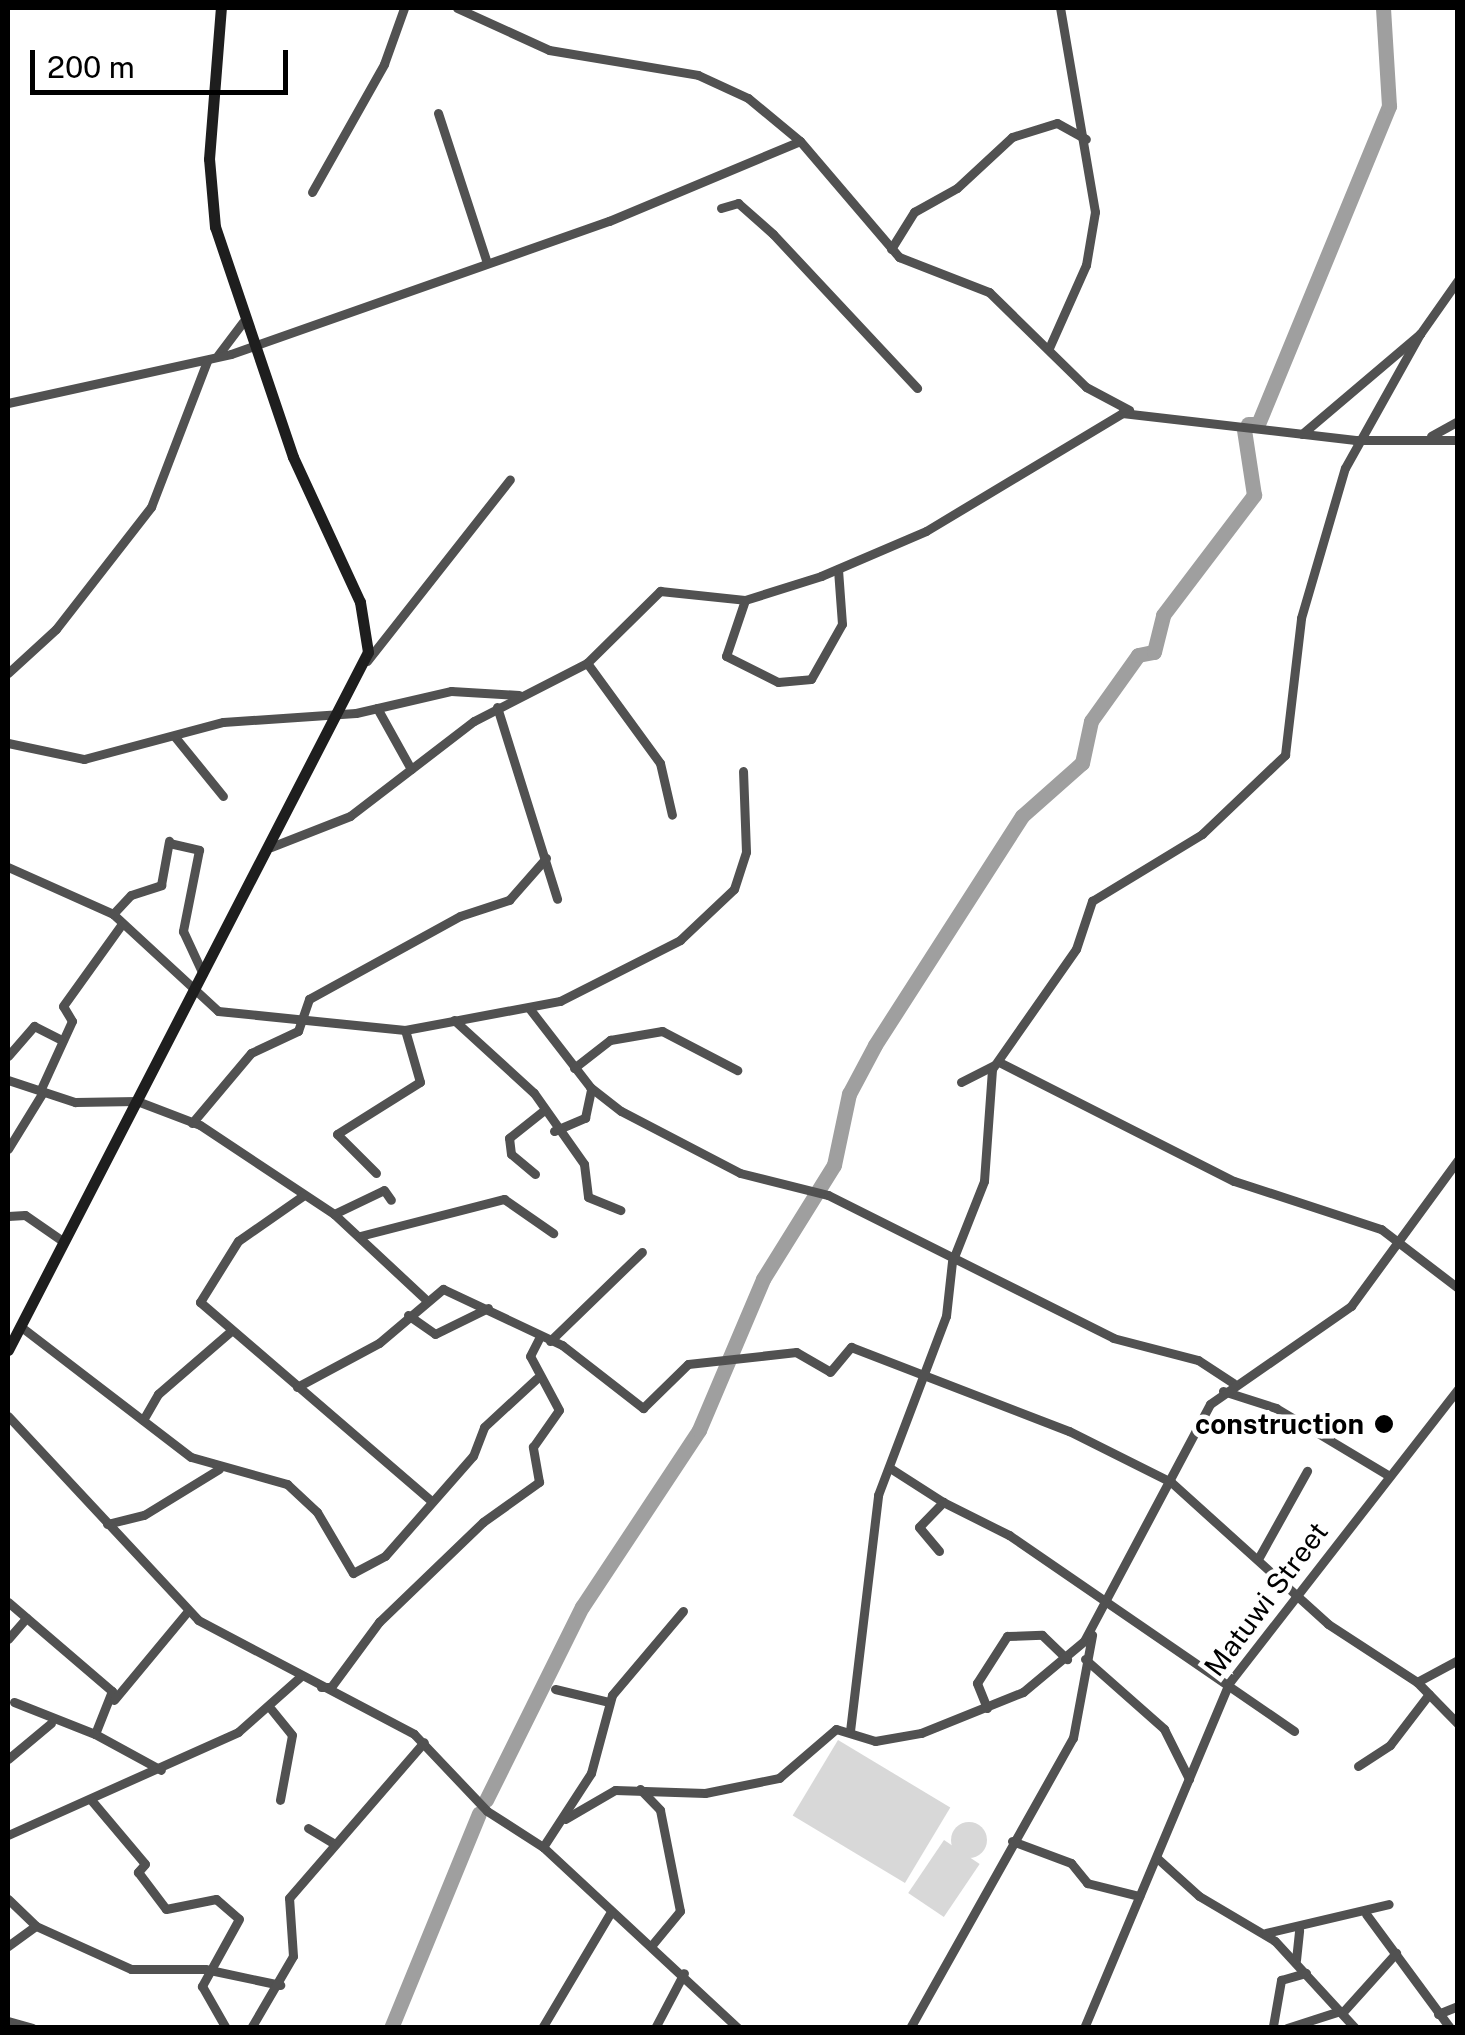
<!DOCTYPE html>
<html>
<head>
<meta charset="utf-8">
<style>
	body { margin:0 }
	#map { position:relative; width:1465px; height:2035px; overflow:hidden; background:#fff; font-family:"Public Sans",sans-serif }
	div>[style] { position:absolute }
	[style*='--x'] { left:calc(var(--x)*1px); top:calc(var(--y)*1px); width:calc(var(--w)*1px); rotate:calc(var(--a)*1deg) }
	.green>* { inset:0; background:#d8d8d8; transform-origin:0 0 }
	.round { border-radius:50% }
	.river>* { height:15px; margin:-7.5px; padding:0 7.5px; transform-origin:7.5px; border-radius:7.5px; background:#9f9f9f }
	.street>* { height:9px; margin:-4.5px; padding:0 4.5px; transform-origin:4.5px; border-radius:4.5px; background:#515151 }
	.secondary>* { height:11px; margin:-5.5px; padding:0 5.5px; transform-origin:5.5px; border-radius:5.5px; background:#1e1e1e }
	.dots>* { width:28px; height:28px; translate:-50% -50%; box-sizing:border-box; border:5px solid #fff; border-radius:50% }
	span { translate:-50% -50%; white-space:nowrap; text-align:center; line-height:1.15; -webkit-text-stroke:9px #fff; paint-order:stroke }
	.poi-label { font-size:28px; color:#000; font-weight:700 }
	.right { translate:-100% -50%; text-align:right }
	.street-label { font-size:28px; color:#000 }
	.frame { position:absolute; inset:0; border:10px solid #000; pointer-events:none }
	.scale { position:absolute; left:30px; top:50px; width:258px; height:45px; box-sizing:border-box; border:5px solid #000; border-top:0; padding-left:12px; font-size:30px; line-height:35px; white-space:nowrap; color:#000; -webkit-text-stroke:8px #fff; paint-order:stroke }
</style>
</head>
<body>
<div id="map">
	<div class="green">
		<div style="left:838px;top:1740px;width:131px;height:88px;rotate:31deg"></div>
		<div class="round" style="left:951px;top:1822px;width:36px;height:36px"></div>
		<div style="left:944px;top:1840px;width:43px;height:64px;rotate:34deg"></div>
	</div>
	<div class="river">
		<div style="--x:1248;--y:424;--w:10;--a:0"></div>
		<div style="--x:1258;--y:424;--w:344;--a:-67.6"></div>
		<div style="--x:1389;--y:106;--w:98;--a:-93.5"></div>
		<div style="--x:486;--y:1800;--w:216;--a:-63.6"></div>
		<div style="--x:582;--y:1607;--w:212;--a:-56.5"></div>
		<div style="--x:699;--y:1430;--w:164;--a:-67"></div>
		<div style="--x:763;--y:1279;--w:134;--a:-58.1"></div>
		<div style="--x:834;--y:1165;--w:73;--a:-78.1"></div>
		<div style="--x:849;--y:1094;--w:55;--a:-62"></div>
		<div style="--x:875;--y:1045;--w:272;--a:-57.3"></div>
		<div style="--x:1022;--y:816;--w:80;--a:-41.5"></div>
		<div style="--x:1082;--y:763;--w:43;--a:-77.9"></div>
		<div style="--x:1091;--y:721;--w:81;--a:-54.5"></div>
		<div style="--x:1138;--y:655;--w:16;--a:-11"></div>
		<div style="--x:1154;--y:652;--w:38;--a:-76"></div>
		<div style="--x:1163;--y:615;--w:151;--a:-52.8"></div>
		<div style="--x:1254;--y:495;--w:66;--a:-98.7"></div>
		<div style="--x:391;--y:2028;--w:232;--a:-67.7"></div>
	</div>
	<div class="street">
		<div style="--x:457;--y:8;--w:101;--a:24.5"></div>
		<div style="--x:549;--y:50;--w:151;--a:9.5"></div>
		<div style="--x:698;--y:75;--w:55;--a:24.7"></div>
		<div style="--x:748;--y:98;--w:67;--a:39.6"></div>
		<div style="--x:800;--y:141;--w:153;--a:49.5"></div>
		<div style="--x:899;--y:257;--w:97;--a:21.3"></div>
		<div style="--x:989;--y:292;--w:136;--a:44.4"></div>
		<div style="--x:1086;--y:387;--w:49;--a:28.1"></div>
		<div style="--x:438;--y:113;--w:155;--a:71.9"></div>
		<div style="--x:312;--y:192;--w:147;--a:-60.6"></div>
		<div style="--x:384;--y:64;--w:59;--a:-70.3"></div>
		<div style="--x:721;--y:208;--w:18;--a:-16"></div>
		<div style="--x:738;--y:203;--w:47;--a:41.5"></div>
		<div style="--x:773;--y:234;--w:211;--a:46.9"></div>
		<div style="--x:891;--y:249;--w:44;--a:-58.1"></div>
		<div style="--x:914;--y:212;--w:49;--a:-29.2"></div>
		<div style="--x:957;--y:188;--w:75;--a:-42.8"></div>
		<div style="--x:1012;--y:137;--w:47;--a:-17.3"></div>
		<div style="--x:1057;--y:123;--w:33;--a:29"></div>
		<div style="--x:1049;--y:348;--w:91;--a:-66"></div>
		<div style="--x:1086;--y:265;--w:54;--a:-80.4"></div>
		<div style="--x:1095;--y:212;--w:207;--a:-99.7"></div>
		<div style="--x:218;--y:355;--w:41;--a:-52.9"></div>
		<div style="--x:8;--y:403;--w:228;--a:-12.4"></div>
		<div style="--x:231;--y:354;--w:401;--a:-19.4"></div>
		<div style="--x:609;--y:221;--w:207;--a:-22.7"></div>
		<div style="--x:1302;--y:434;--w:155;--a:-40.3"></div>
		<div style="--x:1420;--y:334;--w:66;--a:-54.9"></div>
		<div style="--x:1431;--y:436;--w:31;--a:-29"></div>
		<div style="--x:745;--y:600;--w:59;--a:108.7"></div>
		<div style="--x:726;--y:656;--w:58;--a:26.6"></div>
		<div style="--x:778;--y:682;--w:33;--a:-5"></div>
		<div style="--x:811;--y:679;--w:63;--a:-60.6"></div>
		<div style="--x:842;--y:624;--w:55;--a:-94.2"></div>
		<div style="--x:367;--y:661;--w:231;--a:-51.8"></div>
		<div style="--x:587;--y:663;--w:124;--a:53.9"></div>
		<div style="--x:660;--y:763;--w:53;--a:77"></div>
		<div style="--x:8;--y:673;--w:65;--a:-42.5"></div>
		<div style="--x:56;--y:629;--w:155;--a:-52.1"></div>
		<div style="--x:151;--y:507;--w:156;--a:-69"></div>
		<div style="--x:497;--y:707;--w:201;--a:72.6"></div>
		<div style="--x:377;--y:708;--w:70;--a:60.9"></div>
		<div style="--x:175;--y:737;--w:76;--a:50.9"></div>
		<div style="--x:8;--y:743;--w:78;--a:11.9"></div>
		<div style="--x:84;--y:759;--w:144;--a:-14.9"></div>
		<div style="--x:223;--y:722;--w:133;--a:-3.9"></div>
		<div style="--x:356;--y:713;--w:98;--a:-13"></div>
		<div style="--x:451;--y:691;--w:68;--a:3.4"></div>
		<div style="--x:169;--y:843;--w:31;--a:13"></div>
		<div style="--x:199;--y:850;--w:83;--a:101.2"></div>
		<div style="--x:183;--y:931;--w:47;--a:65.1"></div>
		<div style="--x:271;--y:847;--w:85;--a:-21.4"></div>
		<div style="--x:350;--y:816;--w:156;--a:-37.5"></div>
		<div style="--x:474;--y:721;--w:127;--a:-27.2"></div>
		<div style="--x:587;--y:663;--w:103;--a:-44.6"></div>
		<div style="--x:660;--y:591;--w:85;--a:6"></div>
		<div style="--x:745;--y:600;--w:80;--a:-17.5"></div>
		<div style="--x:821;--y:576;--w:114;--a:-23.2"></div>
		<div style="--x:926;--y:531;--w:229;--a:-31"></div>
		<div style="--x:1122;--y:413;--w:235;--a:6.6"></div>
		<div style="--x:1355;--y:440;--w:103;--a:0"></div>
		<div style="--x:8;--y:867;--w:115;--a:24.1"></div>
		<div style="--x:113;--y:914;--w:143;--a:42.7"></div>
		<div style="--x:218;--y:1011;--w:188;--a:5.8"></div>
		<div style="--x:405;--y:1030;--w:158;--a:-10.6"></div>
		<div style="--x:560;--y:1001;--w:135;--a:-26.9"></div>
		<div style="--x:680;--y:940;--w:74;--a:-43.4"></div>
		<div style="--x:734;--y:889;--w:39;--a:-72"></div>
		<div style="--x:746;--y:852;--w:81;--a:-92.1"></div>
		<div style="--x:113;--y:914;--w:26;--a:-47"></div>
		<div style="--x:131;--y:895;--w:32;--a:-18"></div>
		<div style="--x:161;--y:885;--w:45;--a:-79.7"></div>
		<div style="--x:529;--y:1008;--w:100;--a:52.3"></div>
		<div style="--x:590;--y:1087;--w:39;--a:38"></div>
		<div style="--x:621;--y:1111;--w:134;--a:27.5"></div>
		<div style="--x:740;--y:1173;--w:91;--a:14"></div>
		<div style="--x:828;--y:1195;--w:319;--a:26.6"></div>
		<div style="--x:1113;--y:1338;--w:88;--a:14.5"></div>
		<div style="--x:1198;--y:1360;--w:42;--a:33.3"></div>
		<div style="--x:454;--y:1020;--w:108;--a:42.4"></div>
		<div style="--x:534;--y:1093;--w:87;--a:54.8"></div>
		<div style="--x:584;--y:1164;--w:33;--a:83"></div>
		<div style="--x:588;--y:1197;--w:35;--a:22"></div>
		<div style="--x:8;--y:1056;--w:40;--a:-49"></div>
		<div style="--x:34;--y:1026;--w:31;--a:27"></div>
		<div style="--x:999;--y:1062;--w:263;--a:26.9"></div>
		<div style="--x:1234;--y:1181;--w:155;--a:18.1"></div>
		<div style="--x:1381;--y:1229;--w:97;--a:37.5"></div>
		<div style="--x:574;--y:1068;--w:46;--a:-37.9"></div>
		<div style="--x:610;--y:1040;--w:53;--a:-9.8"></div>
		<div style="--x:662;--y:1031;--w:85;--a:27.5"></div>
		<div style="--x:8;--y:1080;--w:71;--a:18.2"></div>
		<div style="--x:75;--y:1102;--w:62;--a:-0.9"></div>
		<div style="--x:137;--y:1101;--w:67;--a:20.9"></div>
		<div style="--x:200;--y:1125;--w:161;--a:33.6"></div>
		<div style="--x:334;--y:1214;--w:125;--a:43"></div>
		<div style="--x:961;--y:1082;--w:37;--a:-27"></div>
		<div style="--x:40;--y:1091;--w:77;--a:-65.4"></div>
		<div style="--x:72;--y:1021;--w:17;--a:-121"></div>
		<div style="--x:63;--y:1006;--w:101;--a:-54.3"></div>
		<div style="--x:192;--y:1123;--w:92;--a:-49.9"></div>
		<div style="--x:251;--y:1053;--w:52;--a:-25.1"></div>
		<div style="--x:298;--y:1031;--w:34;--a:-71"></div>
		<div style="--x:309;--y:999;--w:172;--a:-28.8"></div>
		<div style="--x:460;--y:916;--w:52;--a:-18.1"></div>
		<div style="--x:509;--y:900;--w:56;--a:-48.6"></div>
		<div style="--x:554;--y:1131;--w:34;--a:-23"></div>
		<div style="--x:585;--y:1118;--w:30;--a:-78"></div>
		<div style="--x:8;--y:1149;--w:67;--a:-58.4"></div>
		<div style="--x:376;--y:1173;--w:55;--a:-135"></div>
		<div style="--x:337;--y:1134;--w:98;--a:-32.1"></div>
		<div style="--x:420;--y:1082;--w:54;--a:-106.1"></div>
		<div style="--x:535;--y:1174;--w:31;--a:-140"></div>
		<div style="--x:511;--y:1154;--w:16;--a:-97"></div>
		<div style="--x:509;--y:1138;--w:43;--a:-38.5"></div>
		<div style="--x:304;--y:1195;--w:80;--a:145.1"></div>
		<div style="--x:238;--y:1241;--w:72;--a:121.9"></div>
		<div style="--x:200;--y:1302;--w:305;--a:40.7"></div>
		<div style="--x:334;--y:1214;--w:55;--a:-25.6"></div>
		<div style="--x:384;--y:1190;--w:12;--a:55"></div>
		<div style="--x:8;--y:1216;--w:17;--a:-3"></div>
		<div style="--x:25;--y:1215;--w:47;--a:34.7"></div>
		<div style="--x:360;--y:1236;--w:149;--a:-14.4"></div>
		<div style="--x:504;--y:1199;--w:60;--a:34.8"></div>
		<div style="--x:408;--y:1315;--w:33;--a:35"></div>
		<div style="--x:435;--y:1334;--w:59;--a:-26.1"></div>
		<div style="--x:20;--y:1326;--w:215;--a:37.5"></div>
		<div style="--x:191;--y:1457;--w:100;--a:15.7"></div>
		<div style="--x:287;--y:1484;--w:41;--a:43"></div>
		<div style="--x:317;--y:1512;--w:71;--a:59.5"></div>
		<div style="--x:353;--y:1573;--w:36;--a:-28"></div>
		<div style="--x:385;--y:1556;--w:133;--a:-48.7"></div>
		<div style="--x:473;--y:1456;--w:31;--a:-69"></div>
		<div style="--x:484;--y:1427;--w:71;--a:-42.7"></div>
		<div style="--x:550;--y:1341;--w:128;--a:-44.1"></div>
		<div style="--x:297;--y:1387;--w:93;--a:-28.2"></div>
		<div style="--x:379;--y:1343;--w:84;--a:-40.2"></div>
		<div style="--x:443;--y:1289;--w:132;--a:25.2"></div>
		<div style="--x:562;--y:1345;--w:103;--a:37.9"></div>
		<div style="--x:643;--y:1408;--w:63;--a:-44.4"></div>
		<div style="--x:688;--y:1364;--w:109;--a:-6.3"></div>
		<div style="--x:796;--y:1352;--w:39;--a:30"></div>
		<div style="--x:830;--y:1372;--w:33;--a:-50"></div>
		<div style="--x:851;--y:1347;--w:234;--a:21.1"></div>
		<div style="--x:1069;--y:1431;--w:114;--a:26.6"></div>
		<div style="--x:1171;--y:1482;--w:212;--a:42.1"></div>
		<div style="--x:1328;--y:1624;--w:106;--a:33.1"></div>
		<div style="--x:1417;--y:1682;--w:59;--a:45.7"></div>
		<div style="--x:1223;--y:1391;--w:56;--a:17.8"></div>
		<div style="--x:1276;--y:1408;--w:131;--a:30.9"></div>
		<div style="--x:8;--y:1416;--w:279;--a:47"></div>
		<div style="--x:198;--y:1620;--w:244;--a:27.8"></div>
		<div style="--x:414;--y:1734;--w:106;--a:46.5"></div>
		<div style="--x:487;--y:1811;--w:67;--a:32.7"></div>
		<div style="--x:543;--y:1847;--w:266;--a:42.9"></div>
		<div style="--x:143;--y:1420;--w:30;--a:-60"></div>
		<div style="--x:158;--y:1394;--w:96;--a:-40.8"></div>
		<div style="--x:890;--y:1468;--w:63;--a:32.7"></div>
		<div style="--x:107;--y:1524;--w:38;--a:-14"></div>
		<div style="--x:144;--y:1515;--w:88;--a:-31.5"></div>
		<div style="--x:939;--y:1551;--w:31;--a:-130"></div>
		<div style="--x:919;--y:1527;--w:35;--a:-46"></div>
		<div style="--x:943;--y:1502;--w:74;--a:26.6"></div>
		<div style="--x:1009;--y:1535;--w:346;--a:34.5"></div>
		<div style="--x:1258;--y:1559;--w:101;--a:-60.9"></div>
		<div style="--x:8;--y:1602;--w:137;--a:40.6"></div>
		<div style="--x:112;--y:1691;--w:46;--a:111.6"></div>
		<div style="--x:95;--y:1734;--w:75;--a:28.6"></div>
		<div style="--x:8;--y:1639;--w:28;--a:-49"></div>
		<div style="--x:1085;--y:1659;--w:106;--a:41.5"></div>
		<div style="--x:1164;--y:1729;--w:56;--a:63.4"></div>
		<div style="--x:1417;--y:1682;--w:47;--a:-28.2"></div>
		<div style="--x:321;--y:1687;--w:10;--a:0"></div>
		<div style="--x:331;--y:1687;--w:81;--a:-53.6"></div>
		<div style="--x:379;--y:1622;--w:144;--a:-43.9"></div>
		<div style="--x:483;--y:1522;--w:69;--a:-35.5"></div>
		<div style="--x:539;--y:1482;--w:36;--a:-100"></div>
		<div style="--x:533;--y:1447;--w:45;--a:-54.9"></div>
		<div style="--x:559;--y:1410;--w:61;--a:-118.2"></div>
		<div style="--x:530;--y:1356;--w:20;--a:-63"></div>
		<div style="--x:555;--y:1689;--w:56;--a:13.5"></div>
		<div style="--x:114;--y:1700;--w:116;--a:-50.3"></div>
		<div style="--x:14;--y:1702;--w:87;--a:21.6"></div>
		<div style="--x:987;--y:1708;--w:27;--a:-112"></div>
		<div style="--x:977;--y:1683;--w:56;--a:-57.4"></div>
		<div style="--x:1007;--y:1636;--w:35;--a:-2"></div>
		<div style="--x:1042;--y:1635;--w:35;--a:44"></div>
		<div style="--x:271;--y:1709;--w:33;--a:51"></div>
		<div style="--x:292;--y:1735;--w:66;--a:100.5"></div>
		<div style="--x:850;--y:1731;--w:238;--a:-83.2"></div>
		<div style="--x:878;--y:1495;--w:191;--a:-69.2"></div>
		<div style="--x:946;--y:1316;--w:54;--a:-83.7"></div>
		<div style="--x:952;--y:1262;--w:87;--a:-68.4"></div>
		<div style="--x:984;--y:1181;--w:112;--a:-85.9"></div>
		<div style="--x:992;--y:1069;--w:146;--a:-55"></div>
		<div style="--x:1076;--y:949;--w:51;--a:-71.6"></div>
		<div style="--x:1092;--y:901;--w:129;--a:-31.3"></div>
		<div style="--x:1202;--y:834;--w:115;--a:-43.6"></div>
		<div style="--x:1285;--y:755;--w:138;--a:-83.3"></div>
		<div style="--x:1301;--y:618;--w:156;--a:-73.7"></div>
		<div style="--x:1345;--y:468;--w:154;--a:-60.8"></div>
		<div style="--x:8;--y:1759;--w:56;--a:-39.9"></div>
		<div style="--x:1358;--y:1766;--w:38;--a:-33"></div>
		<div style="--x:1390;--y:1745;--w:64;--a:-52.6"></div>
		<div style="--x:640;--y:1789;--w:29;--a:46"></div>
		<div style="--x:660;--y:1810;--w:103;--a:78.8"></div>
		<div style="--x:680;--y:1911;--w:44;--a:129.5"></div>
		<div style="--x:92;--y:1801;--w:82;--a:49.9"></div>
		<div style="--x:145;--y:1864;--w:11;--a:131"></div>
		<div style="--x:138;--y:1872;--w:46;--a:52.9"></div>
		<div style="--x:166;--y:1909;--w:51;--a:-11.3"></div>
		<div style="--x:216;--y:1899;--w:30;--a:41"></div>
		<div style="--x:239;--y:1919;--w:77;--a:118.9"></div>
		<div style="--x:202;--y:1986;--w:48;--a:60.3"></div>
		<div style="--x:565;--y:1819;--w:58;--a:-30.1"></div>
		<div style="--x:615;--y:1790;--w:90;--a:1.9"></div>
		<div style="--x:705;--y:1793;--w:76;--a:-11.5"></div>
		<div style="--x:779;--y:1778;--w:75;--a:-40.7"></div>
		<div style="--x:836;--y:1729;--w:41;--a:17.1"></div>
		<div style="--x:875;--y:1741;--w:47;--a:-9.9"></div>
		<div style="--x:921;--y:1733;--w:110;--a:-21.9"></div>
		<div style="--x:1023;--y:1692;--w:80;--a:-39.9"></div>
		<div style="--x:1084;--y:1641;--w:268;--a:-62"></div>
		<div style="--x:1210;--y:1404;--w:172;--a:-34.8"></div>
		<div style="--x:1351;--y:1306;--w:181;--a:-53.8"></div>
		<div style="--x:308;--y:1828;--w:29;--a:31"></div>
		<div style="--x:8;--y:1835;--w:252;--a:-24.1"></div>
		<div style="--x:238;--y:1732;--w:83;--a:-41.6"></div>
		<div style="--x:1012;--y:1841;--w:63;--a:20.4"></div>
		<div style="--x:1071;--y:1863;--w:26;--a:51"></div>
		<div style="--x:1087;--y:1883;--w:54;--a:14"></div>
		<div style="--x:543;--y:1847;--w:88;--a:-57"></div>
		<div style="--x:591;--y:1773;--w:81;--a:-74.9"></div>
		<div style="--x:612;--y:1695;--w:110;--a:-49.8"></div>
		<div style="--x:1157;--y:1858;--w:57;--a:42.1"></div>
		<div style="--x:1199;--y:1896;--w:88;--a:30.6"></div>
		<div style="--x:1275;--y:1941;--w:118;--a:47.4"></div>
		<div style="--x:8;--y:1899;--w:39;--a:44"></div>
		<div style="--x:36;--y:1926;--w:104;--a:24.4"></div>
		<div style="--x:131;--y:1969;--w:74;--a:0"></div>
		<div style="--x:205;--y:1969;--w:77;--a:12"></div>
		<div style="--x:1366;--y:1914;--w:142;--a:53.6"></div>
		<div style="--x:1266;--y:1933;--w:126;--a:-13.3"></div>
		<div style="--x:8;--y:1946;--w:34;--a:-36"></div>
		<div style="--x:1296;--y:1960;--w:30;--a:-84"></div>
		<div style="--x:1342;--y:2013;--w:81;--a:-48"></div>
		<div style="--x:1438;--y:2014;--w:22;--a:-22"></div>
		<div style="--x:8;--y:2021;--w:25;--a:16"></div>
		<div style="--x:1273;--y:2026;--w:47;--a:-80.1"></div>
		<div style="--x:1281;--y:1980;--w:26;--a:-16"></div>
		<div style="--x:251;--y:2028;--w:83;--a:-59.7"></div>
		<div style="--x:293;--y:1956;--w:58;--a:-93.9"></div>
		<div style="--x:289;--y:1898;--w:206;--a:-49.1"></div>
		<div style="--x:542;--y:2028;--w:135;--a:-59.3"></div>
		<div style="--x:655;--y:2028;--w:62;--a:-62.2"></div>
		<div style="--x:910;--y:2028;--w:333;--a:-60.7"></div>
		<div style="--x:1073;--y:1738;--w:105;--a:-79.5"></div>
		<div style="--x:1084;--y:2028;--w:374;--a:-67.2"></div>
		<div style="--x:1229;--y:1683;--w:373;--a:-52.1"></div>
		<div style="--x:1287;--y:2028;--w:56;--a:-17.8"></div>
	</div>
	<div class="secondary">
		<div style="--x:8;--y:1350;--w:785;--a:-62.72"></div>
		<div style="--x:368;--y:652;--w:51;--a:-99.1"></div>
		<div style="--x:360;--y:602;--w:160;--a:-114.8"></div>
		<div style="--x:293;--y:457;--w:243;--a:-108.7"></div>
		<div style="--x:215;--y:227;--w:68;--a:-95"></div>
		<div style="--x:209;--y:159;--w:151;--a:-85.5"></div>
	</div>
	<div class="dots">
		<div style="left:1384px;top:1424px;background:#000"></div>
	</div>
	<div class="poi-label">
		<span class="right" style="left:1364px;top:1424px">construction</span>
	</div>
	<div class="street-label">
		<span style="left:1266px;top:1599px;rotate:-53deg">Matuwi Street</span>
	</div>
	<div class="frame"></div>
	<div class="scale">200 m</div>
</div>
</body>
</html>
